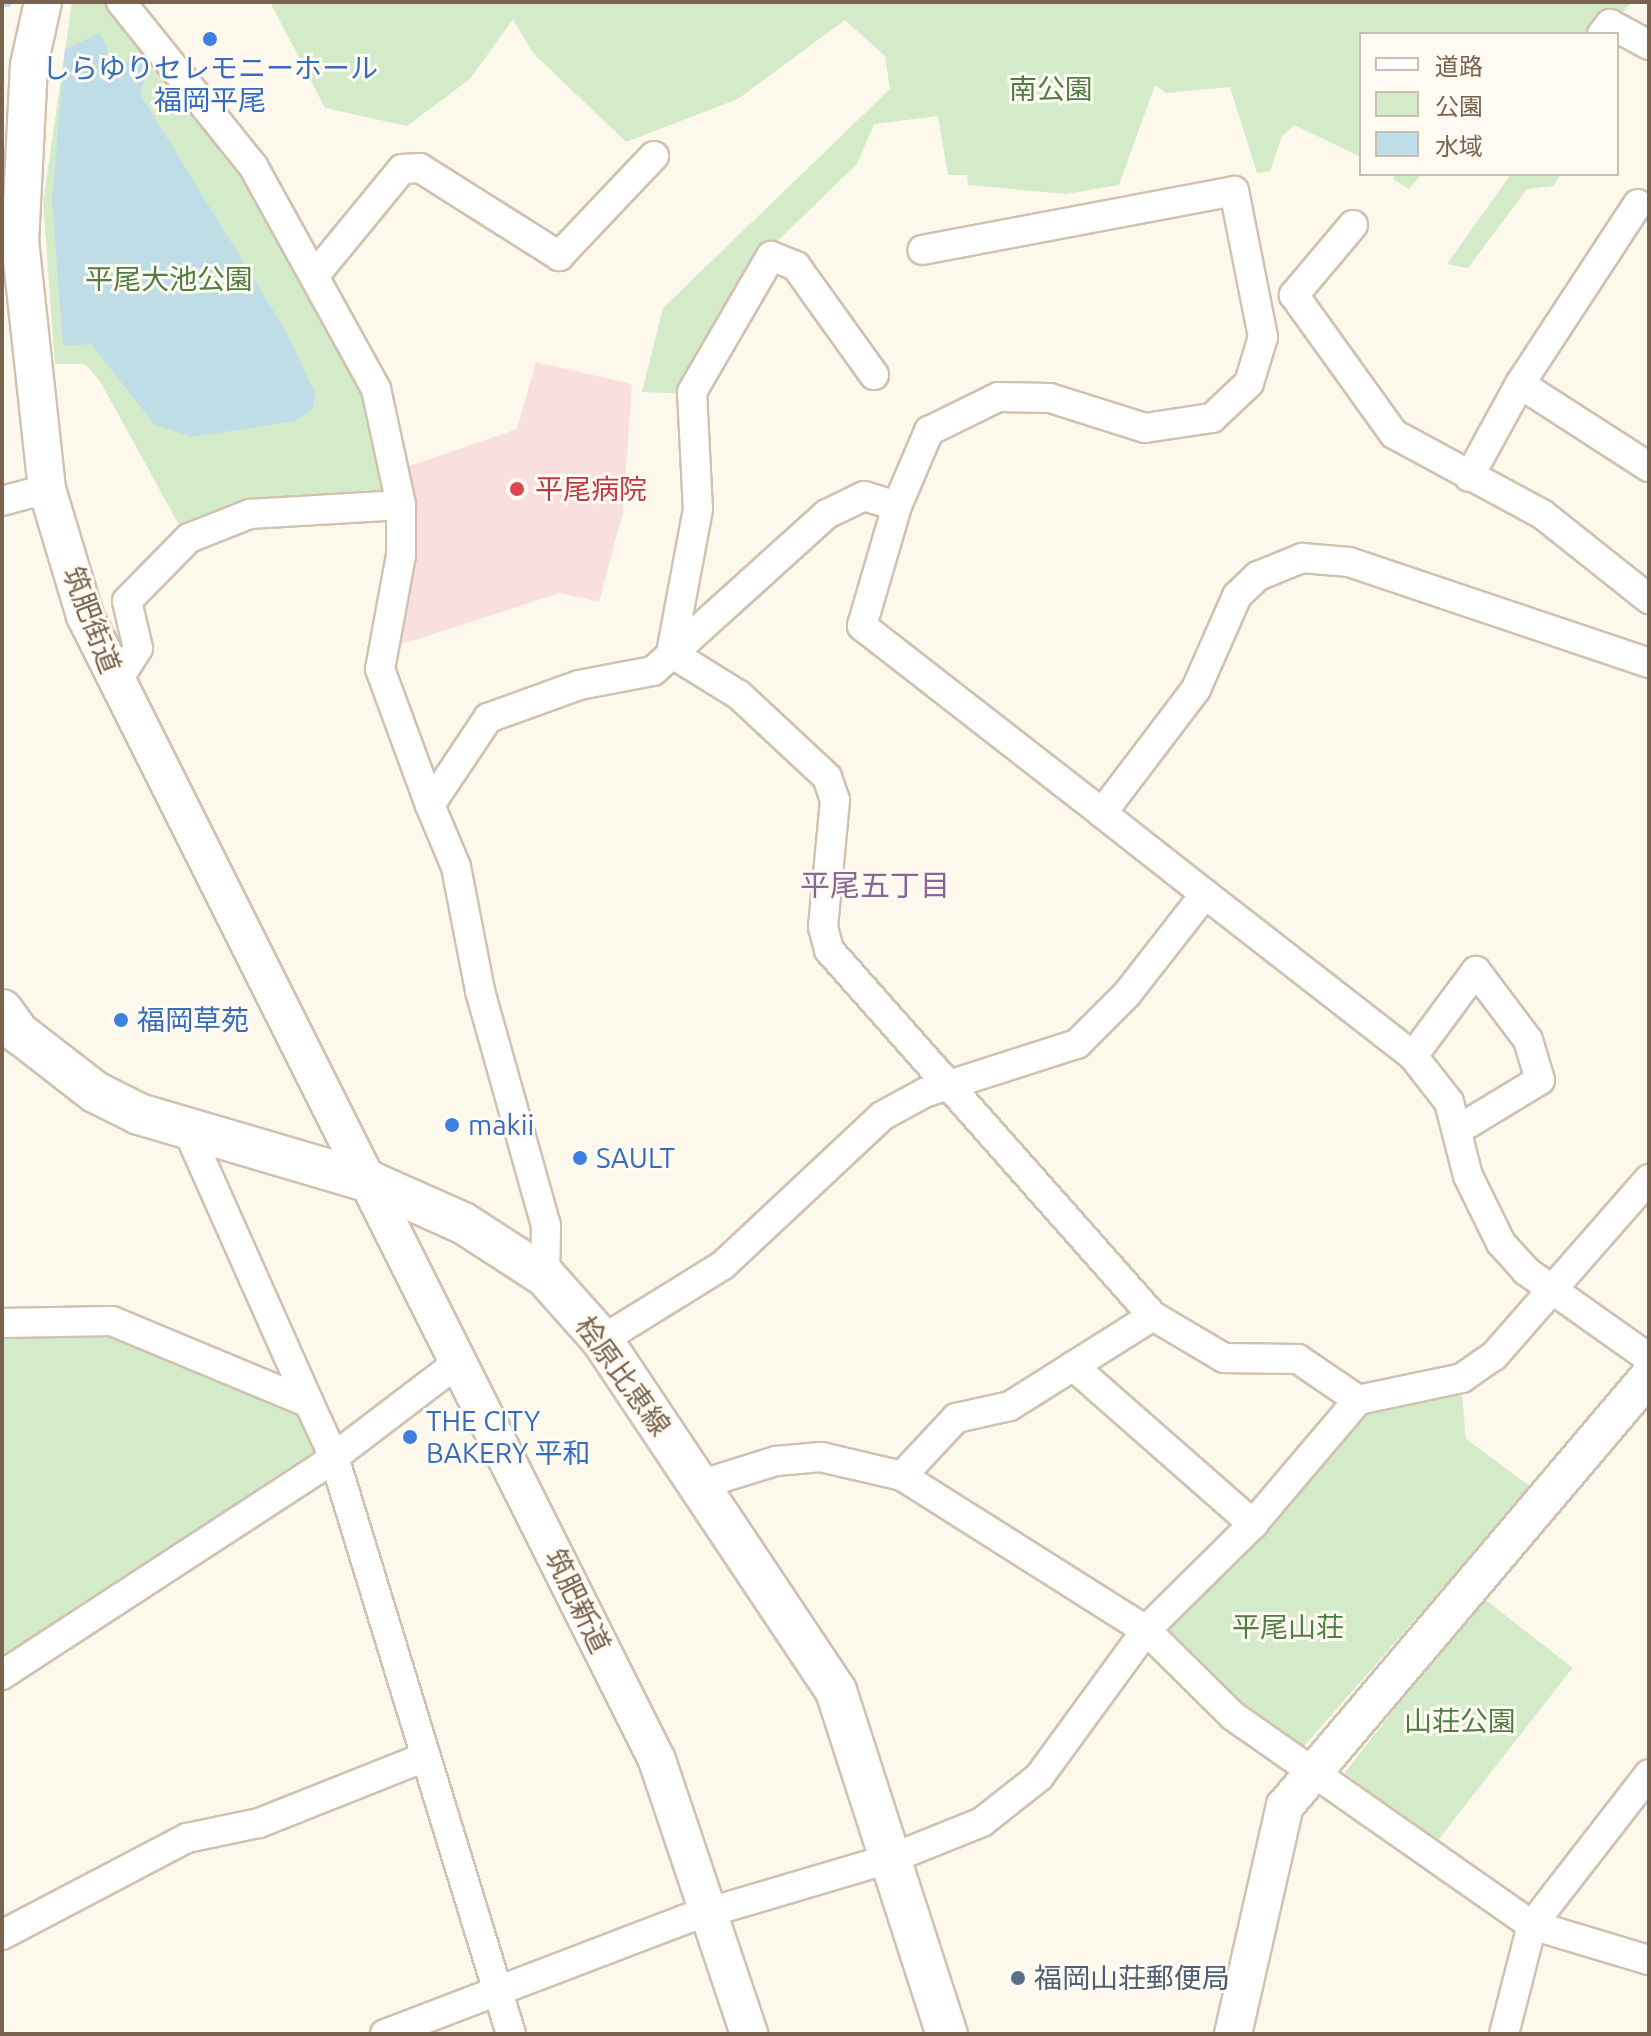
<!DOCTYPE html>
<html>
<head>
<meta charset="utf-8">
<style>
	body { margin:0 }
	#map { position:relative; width:1651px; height:2036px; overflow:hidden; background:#fdf8ec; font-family:Ubuntu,"Noto Sans JP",sans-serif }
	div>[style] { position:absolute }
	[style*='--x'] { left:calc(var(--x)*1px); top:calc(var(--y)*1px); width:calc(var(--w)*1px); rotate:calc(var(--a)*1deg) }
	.medical>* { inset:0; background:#fadfdf }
	.green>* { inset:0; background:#d3ebc9; transform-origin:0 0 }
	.water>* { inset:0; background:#bfdde7 }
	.stream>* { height:7px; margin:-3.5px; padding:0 3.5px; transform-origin:3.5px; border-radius:3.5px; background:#bfdde7 }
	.roads { filter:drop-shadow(2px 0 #d0c1b0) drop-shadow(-2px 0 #d0c1b0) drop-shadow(0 2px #d0c1b0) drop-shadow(0 -2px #d0c1b0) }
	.minor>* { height:28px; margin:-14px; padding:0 14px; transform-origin:14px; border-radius:14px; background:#fff }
	.tertiary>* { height:36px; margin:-18px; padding:0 18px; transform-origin:18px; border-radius:18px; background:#fff }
	.secondary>* { height:40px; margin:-20px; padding:0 20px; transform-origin:20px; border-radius:20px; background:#fff }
	.dots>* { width:22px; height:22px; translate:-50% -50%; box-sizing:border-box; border:4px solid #fffbf3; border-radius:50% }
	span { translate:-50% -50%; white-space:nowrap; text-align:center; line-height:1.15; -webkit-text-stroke:6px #fffbf3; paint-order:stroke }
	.shop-label { font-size:28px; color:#366cbe }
	.left { translate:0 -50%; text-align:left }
	.park-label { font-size:28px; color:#4f7e45 }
	.health-label { font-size:28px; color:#be3a42 }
	.street-label { font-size:28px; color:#79624e }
	.service-label { font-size:28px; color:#4e5e75 }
	.neighbourhood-label { font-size:30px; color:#8a6694 }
	.frame { position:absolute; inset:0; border:4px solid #79624e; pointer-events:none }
	.legend { position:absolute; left:1359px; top:32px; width:260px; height:144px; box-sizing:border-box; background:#fffbf3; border:2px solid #c9beb1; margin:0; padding:10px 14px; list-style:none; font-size:24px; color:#79624e }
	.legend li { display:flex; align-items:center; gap:16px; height:40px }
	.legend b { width:40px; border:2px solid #c9beb1 }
</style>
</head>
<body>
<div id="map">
	<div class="medical">
		<div style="clip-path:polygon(536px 362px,632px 384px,623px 512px,599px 602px,560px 593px,393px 647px,412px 557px,409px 466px,517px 429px)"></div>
	</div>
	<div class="green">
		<div style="clip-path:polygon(72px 2px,106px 2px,226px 140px,329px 317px,378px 431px,391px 496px,251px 500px,179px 525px,100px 381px,85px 364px,55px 364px,43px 203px)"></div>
		<div style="clip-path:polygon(270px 2px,1632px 2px,1603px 34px,1361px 34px,1361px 157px,1294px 125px,1282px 136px,1270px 171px,1257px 173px,1230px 87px,1166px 93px,1155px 85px,1119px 185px,1066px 194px,968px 185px,967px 175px,948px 175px,938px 116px,874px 124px,857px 164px,767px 251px,690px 394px,642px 392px,663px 308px,890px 89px,885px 56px,845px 20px,738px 99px,626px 142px,533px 53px,513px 19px,470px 79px,407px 126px,325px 108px)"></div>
		<div style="clip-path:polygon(1396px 174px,1422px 174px,1409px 189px,1393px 179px)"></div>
		<div style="clip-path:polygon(1511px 174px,1561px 174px,1553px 186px,1527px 189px,1468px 268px,1447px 264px)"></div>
		<div style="clip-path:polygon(110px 1333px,305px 1416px,317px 1455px,2px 1663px,2px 1334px)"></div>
		<div style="clip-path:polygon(1462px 1395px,1466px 1439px,1531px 1487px,1299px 1752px,1243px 1721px,1159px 1635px,1362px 1413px)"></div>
		<div style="left:1482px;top:1597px;width:115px;height:223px;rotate:38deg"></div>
	</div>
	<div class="water">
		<div style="clip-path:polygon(100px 33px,116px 69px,141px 53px,149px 65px,140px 94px,284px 328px,316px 395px,312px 410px,295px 421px,193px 437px,155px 425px,91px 344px,63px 346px,52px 200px,65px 49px)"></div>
	</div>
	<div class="stream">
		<div style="--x:2;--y:3;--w:5;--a:0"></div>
	</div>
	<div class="roads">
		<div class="minor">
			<div style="--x:121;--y:2;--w:211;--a:51.2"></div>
			<div style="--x:253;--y:166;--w:255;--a:61.1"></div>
			<div style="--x:376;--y:389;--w:119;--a:77.8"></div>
			<div style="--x:401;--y:505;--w:50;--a:90"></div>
			<div style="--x:401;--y:555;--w:116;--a:100.4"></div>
			<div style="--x:380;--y:669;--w:145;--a:69.8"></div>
			<div style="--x:430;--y:805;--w:105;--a:-56.3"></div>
			<div style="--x:488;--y:718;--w:97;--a:-19.9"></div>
			<div style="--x:579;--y:685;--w:75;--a:-10.7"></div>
			<div style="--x:653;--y:671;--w:234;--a:-42.1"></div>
			<div style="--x:827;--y:514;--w:41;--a:-25.9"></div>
			<div style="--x:864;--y:496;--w:34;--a:17"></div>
			<div style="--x:897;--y:506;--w:125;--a:106.3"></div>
			<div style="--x:862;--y:626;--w:304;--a:37.9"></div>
			<div style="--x:1102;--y:813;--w:156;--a:-52.8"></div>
			<div style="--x:1196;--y:689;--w:102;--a:-66.2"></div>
			<div style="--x:1237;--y:596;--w:29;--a:-44"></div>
			<div style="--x:1258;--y:576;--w:48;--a:-22.2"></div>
			<div style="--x:1302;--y:558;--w:47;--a:4.9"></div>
			<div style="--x:1349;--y:562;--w:317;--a:18.6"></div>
			<div style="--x:1602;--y:34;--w:13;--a:-51"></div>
			<div style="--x:1610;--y:24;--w:44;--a:28.3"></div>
			<div style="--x:1353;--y:225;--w:92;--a:130.1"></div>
			<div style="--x:1294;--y:295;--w:171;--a:54.3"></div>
			<div style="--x:1394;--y:434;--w:168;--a:28.4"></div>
			<div style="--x:1542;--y:514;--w:137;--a:38.5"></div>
			<div style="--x:315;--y:275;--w:137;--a:-50.6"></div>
			<div style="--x:402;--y:169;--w:18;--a:-3"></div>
			<div style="--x:420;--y:168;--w:165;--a:32.3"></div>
			<div style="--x:559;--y:256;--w:138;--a:-46.5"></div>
			<div style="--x:874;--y:375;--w:134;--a:-125.6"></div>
			<div style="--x:796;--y:266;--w:27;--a:-158"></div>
			<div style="--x:771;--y:256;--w:157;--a:120.2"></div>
			<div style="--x:692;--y:392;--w:117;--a:87.1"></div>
			<div style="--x:698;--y:509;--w:147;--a:100.6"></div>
			<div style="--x:671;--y:653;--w:80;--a:31.7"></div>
			<div style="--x:739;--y:695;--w:120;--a:43"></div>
			<div style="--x:827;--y:777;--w:24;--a:71"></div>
			<div style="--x:835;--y:800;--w:128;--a:95.4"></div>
			<div style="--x:823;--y:927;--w:24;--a:75"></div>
			<div style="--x:829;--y:950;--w:489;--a:48.5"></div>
			<div style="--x:1520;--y:384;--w:153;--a:32.8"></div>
			<div style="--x:1469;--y:477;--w:106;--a:-61.3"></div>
			<div style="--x:1520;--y:384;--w:215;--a:-56.8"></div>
			<div style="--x:2;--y:501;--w:47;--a:-14.9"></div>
			<div style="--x:897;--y:506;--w:82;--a:-66.9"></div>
			<div style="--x:929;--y:431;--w:77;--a:-26.2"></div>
			<div style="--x:998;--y:397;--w:52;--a:1.1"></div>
			<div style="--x:1050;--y:398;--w:100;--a:17.5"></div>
			<div style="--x:1145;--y:428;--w:68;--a:-8.5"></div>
			<div style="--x:1212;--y:418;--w:51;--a:-43.4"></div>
			<div style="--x:1249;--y:383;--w:48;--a:-73.1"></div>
			<div style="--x:1263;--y:337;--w:149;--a:-101.2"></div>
			<div style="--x:1234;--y:191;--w:317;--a:169.3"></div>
			<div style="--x:116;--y:683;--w:41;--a:-57.8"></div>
			<div style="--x:138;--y:648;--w:48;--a:-103.2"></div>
			<div style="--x:127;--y:601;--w:88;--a:-45.5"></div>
			<div style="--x:189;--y:538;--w:66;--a:-21.5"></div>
			<div style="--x:250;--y:514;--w:151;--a:-3.4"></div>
			<div style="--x:430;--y:805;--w:67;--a:67.2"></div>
			<div style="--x:456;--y:867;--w:126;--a:79"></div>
			<div style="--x:480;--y:991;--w:244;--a:74.3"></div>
			<div style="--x:546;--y:1226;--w:50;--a:91.1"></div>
			<div style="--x:1205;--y:894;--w:264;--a:37.9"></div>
			<div style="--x:1413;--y:1056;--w:58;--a:52"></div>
			<div style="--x:1449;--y:1102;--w:76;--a:75.6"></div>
			<div style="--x:1468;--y:1176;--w:75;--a:63.8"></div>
			<div style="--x:1501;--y:1243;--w:38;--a:48"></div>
			<div style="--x:1526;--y:1271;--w:151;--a:35.3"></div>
			<div style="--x:1413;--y:1056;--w:106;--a:-53.5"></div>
			<div style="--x:1476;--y:971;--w:86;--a:53"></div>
			<div style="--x:1528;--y:1040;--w:42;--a:73.3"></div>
			<div style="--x:1540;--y:1080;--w:95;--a:148.8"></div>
			<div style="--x:188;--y:1131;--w:298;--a:66"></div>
			<div style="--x:2;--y:1323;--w:110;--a:-1"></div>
			<div style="--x:112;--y:1321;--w:213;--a:22.6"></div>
			<div style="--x:309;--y:1403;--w:60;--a:65.2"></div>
			<div style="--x:334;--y:1457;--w:604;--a:72.95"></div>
			<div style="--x:602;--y:1340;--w:142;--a:-31.8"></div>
			<div style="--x:723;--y:1265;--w:218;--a:-43.1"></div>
			<div style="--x:882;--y:1116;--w:48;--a:-28.7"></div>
			<div style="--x:924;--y:1093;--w:161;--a:-17.8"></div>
			<div style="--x:1077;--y:1044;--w:71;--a:-45"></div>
			<div style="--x:1127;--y:994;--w:127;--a:-52"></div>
			<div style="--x:1205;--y:894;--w:131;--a:-141.8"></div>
			<div style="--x:1073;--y:1366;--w:240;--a:41.3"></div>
			<div style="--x:902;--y:1476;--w:79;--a:-47"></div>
			<div style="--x:956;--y:1418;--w:55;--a:-12.5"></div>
			<div style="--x:1010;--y:1406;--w:169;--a:-32.2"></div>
			<div style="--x:1153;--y:1316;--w:82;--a:30.6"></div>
			<div style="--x:1224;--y:1358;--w:74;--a:0.8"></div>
			<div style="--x:1298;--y:1359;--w:73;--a:34.3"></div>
			<div style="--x:699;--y:1485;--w:81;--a:-17.3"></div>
			<div style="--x:776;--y:1461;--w:45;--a:-5.1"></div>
			<div style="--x:821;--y:1457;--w:83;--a:13.2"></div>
			<div style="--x:902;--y:1476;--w:289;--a:32.3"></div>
			<div style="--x:1146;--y:1630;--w:122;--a:44.7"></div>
			<div style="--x:1233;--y:1716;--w:365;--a:35"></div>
			<div style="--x:1532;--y:1925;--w:122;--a:16.7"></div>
			<div style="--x:2;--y:1675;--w:376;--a:-33.1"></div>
			<div style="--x:317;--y:1470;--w:173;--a:-37.3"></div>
			<div style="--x:2;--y:1935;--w:209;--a:-27.7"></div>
			<div style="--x:187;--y:1838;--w:74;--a:-11.8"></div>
			<div style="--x:259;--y:1823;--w:179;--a:-21.7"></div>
			<div style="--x:385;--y:2034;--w:322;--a:-20.9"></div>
			<div style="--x:686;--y:1919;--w:218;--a:-16.5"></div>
			<div style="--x:895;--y:1857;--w:94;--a:-21.9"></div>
			<div style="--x:982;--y:1822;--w:73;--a:-38.3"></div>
			<div style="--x:1039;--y:1777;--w:182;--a:-53.9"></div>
			<div style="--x:1146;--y:1630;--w:151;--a:-44.7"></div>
			<div style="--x:1253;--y:1524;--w:162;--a:-49.7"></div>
			<div style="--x:1358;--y:1400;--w:106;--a:-11.9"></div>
			<div style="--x:1462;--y:1378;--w:39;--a:-35"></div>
			<div style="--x:1494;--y:1356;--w:235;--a:-48.8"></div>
			<div style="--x:1504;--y:2034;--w:113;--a:-75.6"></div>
			<div style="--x:1532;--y:1925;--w:191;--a:-52.2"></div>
		</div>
		<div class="tertiary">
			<div style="--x:43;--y:2;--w:65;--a:102.5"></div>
			<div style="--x:29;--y:65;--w:176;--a:92.9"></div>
			<div style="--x:20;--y:241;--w:249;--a:83.8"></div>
			<div style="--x:47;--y:489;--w:133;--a:73.3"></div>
			<div style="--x:85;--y:616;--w:1279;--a:63.43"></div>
			<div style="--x:657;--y:1760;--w:289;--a:71.4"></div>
			<div style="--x:1233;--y:2034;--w:234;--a:-77.2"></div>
			<div style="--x:1285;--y:1806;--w:563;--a:-49.75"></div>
		</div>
		<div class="secondary">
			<div style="--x:2;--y:1010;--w:29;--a:54"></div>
			<div style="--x:19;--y:1033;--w:96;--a:37.8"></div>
			<div style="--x:95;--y:1092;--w:49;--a:26.6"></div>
			<div style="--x:139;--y:1114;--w:244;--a:16.4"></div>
			<div style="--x:373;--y:1183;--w:98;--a:24"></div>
			<div style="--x:463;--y:1223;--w:98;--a:32.9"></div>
			<div style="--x:545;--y:1276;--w:86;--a:48.3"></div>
			<div style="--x:602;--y:1340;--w:422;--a:56.3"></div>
			<div style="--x:836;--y:1691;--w:361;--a:72.1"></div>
		</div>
	</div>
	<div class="dots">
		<div style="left:210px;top:39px;background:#3f7fe0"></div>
		<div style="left:517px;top:489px;background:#e0444e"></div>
		<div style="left:121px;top:1020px;background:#3f7fe0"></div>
		<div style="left:452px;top:1125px;background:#3f7fe0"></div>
		<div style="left:580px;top:1158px;background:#3f7fe0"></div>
		<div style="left:410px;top:1437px;background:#3f7fe0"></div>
		<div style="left:1018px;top:1978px;background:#5c6f8a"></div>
	</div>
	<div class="shop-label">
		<span style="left:210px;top:84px">しらゆりセレモニーホール<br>福岡平尾</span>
		<span class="left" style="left:137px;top:1020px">福岡草苑</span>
		<span class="left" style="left:468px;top:1125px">makii</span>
		<span class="left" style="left:596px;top:1158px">SAULT</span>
		<span class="left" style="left:426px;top:1437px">THE CITY<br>BAKERY 平和</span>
	</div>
	<div class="park-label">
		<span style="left:1051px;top:89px">南公園</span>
		<span style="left:169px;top:279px">平尾大池公園</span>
		<span style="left:1288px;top:1627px">平尾山荘</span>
		<span style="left:1460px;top:1721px">山荘公園</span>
	</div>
	<div class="health-label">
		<span class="left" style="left:535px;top:489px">平尾病院</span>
	</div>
	<div class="street-label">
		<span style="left:92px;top:620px;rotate:69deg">筑肥街道</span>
		<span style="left:623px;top:1376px;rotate:54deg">桧原比恵線</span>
		<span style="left:578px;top:1601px;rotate:64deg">筑肥新道</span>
	</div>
	<div class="service-label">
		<span class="left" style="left:1034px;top:1978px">福岡山荘郵便局</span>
	</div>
	<div class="neighbourhood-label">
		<span style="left:875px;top:885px">平尾五丁目</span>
	</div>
	<div class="frame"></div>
	<ul class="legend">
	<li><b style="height:10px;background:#fff"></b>道路</li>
	<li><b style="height:22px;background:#d3ebc9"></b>公園</li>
	<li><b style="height:22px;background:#bfdde7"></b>水域</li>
	</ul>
</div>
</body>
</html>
